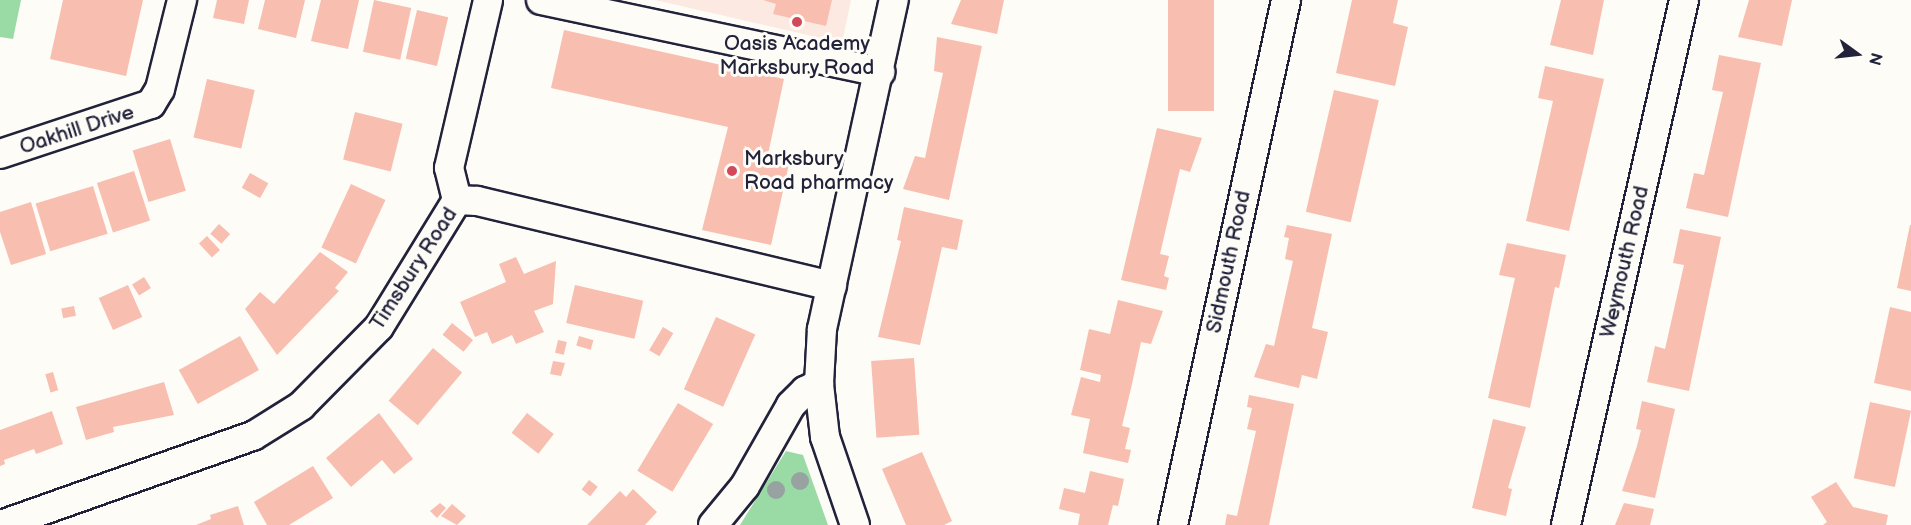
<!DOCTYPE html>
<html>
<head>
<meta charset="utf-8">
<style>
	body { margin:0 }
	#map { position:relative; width:1911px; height:525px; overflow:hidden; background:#fdfcf7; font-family:"Balsamiq Sans",sans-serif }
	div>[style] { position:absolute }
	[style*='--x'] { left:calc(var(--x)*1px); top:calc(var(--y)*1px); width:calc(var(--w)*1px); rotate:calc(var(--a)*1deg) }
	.built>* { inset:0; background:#fce9e2 }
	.green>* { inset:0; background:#9adba5 }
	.building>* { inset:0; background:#f8beb0; transform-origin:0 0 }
	.roads { filter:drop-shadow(2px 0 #22223b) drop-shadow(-2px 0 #22223b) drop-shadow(0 2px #22223b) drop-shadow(0 -2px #22223b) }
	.minor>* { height:28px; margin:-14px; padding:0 14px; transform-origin:14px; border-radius:14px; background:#fdfcf7 }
	.trees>* { width:18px; height:18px; margin:-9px; border-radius:50%; background:#98a3a1 }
	.dots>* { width:16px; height:16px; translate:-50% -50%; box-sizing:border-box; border:3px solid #fdfcf7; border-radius:50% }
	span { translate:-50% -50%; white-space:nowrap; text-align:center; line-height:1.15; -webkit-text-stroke:6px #fdfcf7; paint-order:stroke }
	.poi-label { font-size:21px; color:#22223b }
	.left { translate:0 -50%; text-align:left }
	.street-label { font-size:21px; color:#22223b }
	.north { position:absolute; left:1827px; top:24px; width:60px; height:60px; -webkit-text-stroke:4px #fdfcf7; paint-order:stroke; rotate:105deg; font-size:16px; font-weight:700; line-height:24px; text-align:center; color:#22223b }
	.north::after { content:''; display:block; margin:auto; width:21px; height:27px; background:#22223b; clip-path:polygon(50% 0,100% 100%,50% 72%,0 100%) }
</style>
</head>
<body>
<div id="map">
	<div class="built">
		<div style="clip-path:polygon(655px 0,851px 0,842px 43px)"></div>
	</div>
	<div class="green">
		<div style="clip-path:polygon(0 0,21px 0,13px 39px,0 37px)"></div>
		<div style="clip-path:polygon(786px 451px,803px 455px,828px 525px,740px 525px)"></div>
	</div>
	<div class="building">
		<div style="clip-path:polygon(63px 0,143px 0,126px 76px,50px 59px)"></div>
		<div style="clip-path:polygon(217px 0,249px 0,244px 24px,213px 18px)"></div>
		<div style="clip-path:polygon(265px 0,305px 0,296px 38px,258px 29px)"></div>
		<div style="clip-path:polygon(321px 0,359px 0,348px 49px,311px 41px)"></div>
		<div style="left:374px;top:0;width:38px;height:53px;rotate:12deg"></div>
		<div style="clip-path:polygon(763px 0,832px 0,826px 26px,773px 14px,776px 4px)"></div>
		<div style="clip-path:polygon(961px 0,1004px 0,997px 34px,951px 24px)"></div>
		<div style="left:1168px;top:0;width:46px;height:111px"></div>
		<div style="clip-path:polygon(1352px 0,1398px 0,1393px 23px,1408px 27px,1395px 86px,1336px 73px)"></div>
		<div style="clip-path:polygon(1561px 0,1604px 0,1593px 55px,1550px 45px)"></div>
		<div style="clip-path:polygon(1749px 0,1792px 0,1782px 46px,1738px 37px)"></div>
		<div style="left:417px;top:10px;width:32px;height:50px;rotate:13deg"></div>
		<div style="clip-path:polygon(564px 30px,784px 79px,767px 159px,789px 164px,771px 245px,702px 230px,728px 127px,551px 88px)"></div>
		<div style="clip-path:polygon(937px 37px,982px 46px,949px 200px,903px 189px,915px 156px,925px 158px,943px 73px,934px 71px)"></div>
		<div style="clip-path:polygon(1719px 55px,1761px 63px,1728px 217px,1686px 208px,1694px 173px,1704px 175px,1723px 92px,1712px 90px)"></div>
		<div style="clip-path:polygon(1545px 66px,1604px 79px,1569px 231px,1526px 221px,1553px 101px,1538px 98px)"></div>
		<div style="left:207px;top:79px;width:49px;height:60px;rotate:13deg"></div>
		<div style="left:1334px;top:90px;width:46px;height:125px;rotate:13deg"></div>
		<div style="left:355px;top:112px;width:49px;height:49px;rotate:14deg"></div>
		<div style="clip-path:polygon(1157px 128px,1202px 138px,1190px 172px,1180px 169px,1170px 211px,1160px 254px,1169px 256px,1164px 276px,1169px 278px,1166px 290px,1121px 280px)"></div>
		<div style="left:170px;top:139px;width:54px;height:39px;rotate:73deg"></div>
		<div style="left:134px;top:171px;width:52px;height:39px;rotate:72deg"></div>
		<div style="left:250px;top:173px;width:21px;height:17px;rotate:29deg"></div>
		<div style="left:351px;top:184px;width:38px;height:70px;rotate:25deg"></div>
		<div style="left:93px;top:186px;width:50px;height:60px;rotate:73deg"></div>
		<div style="clip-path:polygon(31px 202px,46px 254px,11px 265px,0 232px,0 212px)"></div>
		<div style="clip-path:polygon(904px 207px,963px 220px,957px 250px,942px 247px,920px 345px,878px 337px,901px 241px,897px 240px)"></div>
		<div style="left:219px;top:224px;width:15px;height:13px;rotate:42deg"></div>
		<div style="clip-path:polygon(1287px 225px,1332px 234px,1312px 328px,1328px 332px,1317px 379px,1302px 375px,1299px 388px,1254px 377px,1266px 344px,1274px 346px,1293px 261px,1285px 259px,1289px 238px,1284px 237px)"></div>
		<div style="clip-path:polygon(1910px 225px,1911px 225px,1911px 291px,1897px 288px)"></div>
		<div style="clip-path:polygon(1680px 229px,1721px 237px,1689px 391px,1647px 382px,1655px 346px,1665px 349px,1684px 265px,1673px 263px)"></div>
		<div style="left:207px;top:236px;width:19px;height:11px;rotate:47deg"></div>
		<div style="clip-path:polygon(1507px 243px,1566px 255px,1559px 288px,1555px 287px,1530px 408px,1488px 398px,1515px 278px,1499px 275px)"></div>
		<div style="clip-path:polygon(320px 252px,348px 272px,335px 288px,339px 291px,277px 355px,245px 309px,260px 292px,274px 304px)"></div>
		<div style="clip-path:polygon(516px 257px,524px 274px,556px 261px,553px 304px,534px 311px,544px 332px,516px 344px,512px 335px,492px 344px,487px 332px,475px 337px,460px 302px,506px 282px,499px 264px)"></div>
		<div style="left:144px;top:277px;width:13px;height:14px;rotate:58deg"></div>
		<div style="left:128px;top:285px;width:35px;height:32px;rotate:66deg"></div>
		<div style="left:575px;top:285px;width:70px;height:39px;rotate:13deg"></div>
		<div style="clip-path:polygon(1118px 300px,1163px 311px,1151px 344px,1141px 342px,1132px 384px,1122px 426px,1130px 428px,1125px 449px,1131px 450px,1128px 463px,1083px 453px,1090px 419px,1071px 415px,1081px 377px,1100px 382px,1101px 375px,1080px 370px,1089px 329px,1110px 334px)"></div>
		<div style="left:74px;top:306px;width:10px;height:13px;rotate:79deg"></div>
		<div style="clip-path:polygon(1890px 307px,1911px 312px,1911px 391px,1874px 383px)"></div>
		<div style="left:716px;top:317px;width:43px;height:79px;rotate:24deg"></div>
		<div style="left:452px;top:323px;width:27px;height:15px;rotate:39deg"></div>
		<div style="left:663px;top:327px;width:12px;height:27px;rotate:31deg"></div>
		<div style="left:240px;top:336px;width:39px;height:70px;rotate:61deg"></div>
		<div style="left:579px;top:336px;width:15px;height:10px;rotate:16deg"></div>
		<div style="left:558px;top:340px;width:9px;height:13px;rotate:13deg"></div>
		<div style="left:433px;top:348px;width:38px;height:69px;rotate:40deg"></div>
		<div style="left:914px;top:358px;width:77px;height:43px;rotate:86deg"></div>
		<div style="clip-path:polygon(553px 361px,565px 363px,561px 376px,550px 374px)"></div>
		<div style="left:53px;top:372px;width:19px;height:8px;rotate:74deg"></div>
		<div style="clip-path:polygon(164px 382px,174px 415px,113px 427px,114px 432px,86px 440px,76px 407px)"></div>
		<div style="clip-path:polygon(1249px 395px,1294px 404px,1269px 525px,1225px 525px,1227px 514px,1237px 516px,1256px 431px,1247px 429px,1252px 408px,1247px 407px)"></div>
		<div style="clip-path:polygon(1642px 401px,1675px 409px,1655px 498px,1622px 491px,1637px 446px,1641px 430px,1636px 429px)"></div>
		<div style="left:1870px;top:402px;width:42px;height:78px;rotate:12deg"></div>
		<div style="left:678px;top:403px;width:41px;height:79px;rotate:31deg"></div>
		<div style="clip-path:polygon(52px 411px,63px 444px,36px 454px,34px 449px,4px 460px,5px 464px,0 466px,0 430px)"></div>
		<div style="clip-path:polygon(379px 413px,413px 459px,394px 474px,382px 460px,351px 487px,326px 458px)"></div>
		<div style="left:527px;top:413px;width:34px;height:25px;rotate:38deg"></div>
		<div style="clip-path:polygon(1493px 419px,1526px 427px,1508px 488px,1512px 489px,1506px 516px,1472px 508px)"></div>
		<div style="clip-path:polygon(922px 452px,952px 521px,944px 525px,906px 525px,882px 469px)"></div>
		<div style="clip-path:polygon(313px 466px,333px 498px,289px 525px,267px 525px,254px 502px)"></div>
		<div style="clip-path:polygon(1090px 471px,1124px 479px,1118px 506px,1113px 505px,1108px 525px,1078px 525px,1080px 514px,1059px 509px,1064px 488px,1085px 493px)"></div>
		<div style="left:589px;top:480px;width:11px;height:12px;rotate:38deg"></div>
		<div style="clip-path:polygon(1836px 482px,1853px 507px,1888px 515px,1886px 525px,1823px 525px,1827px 522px,1811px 497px)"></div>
		<div style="clip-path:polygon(633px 489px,657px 512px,645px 525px,587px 525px,620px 491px,626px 497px)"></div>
		<div style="clip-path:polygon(440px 503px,446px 508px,437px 518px,430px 511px)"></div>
		<div style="clip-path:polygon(1624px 503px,1654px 509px,1650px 525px,1615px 525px)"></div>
		<div style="clip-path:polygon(452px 504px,466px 516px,457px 525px,441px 516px)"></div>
		<div style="clip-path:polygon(238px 506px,244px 525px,196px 525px,211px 519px,210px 515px)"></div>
	</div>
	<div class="roads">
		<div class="minor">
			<div style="--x:541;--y:0;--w:347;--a:12"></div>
			<div style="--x:0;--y:154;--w:159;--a:-18.3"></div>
			<div style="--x:151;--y:104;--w:17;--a:-59"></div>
			<div style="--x:160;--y:89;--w:92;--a:-76.1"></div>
			<div style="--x:457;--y:200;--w:33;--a:-104"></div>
			<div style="--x:449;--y:168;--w:172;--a:-76.9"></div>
			<div style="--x:1;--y:525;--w:267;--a:-19.5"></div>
			<div style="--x:253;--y:436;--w:57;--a:-32"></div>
			<div style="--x:301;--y:406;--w:111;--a:-45.4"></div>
			<div style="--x:379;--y:327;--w:149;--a:-58.4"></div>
			<div style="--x:457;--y:200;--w:20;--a:3"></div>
			<div style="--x:477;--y:201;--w:365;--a:13.5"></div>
			<div style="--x:713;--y:525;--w:50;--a:-50.6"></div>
			<div style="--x:745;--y:486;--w:93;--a:-60.4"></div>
			<div style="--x:791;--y:405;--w:20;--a:-45"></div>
			<div style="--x:805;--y:391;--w:16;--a:-27"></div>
			<div style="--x:855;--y:525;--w:93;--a:-108.8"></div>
			<div style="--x:825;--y:437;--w:53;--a:-96.5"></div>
			<div style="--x:819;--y:384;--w:55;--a:-86.9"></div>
			<div style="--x:822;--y:329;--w:337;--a:-77.7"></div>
			<div style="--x:1173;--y:525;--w:537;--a:-77.85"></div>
			<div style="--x:1566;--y:525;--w:538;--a:-77.33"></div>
		</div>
	</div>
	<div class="trees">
		<div style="left:800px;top:481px"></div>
		<div style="left:776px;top:490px"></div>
	</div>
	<div class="dots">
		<div style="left:797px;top:22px;background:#d1495b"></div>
		<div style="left:732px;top:171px;background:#d1495b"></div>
	</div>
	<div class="poi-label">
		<span style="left:797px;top:56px">Oasis Academy<br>Marksbury Road</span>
		<span class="left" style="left:744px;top:171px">Marksbury<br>Road pharmacy</span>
	</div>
	<div class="street-label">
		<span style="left:77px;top:130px;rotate:-18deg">Oakhill Drive</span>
		<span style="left:1229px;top:262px;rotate:-78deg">Sidmouth Road</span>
		<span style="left:1625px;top:262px;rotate:-77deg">Weymouth Road</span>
		<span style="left:414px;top:269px;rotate:-57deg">Timsbury Road</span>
	</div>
	<div class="north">N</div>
</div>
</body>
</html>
